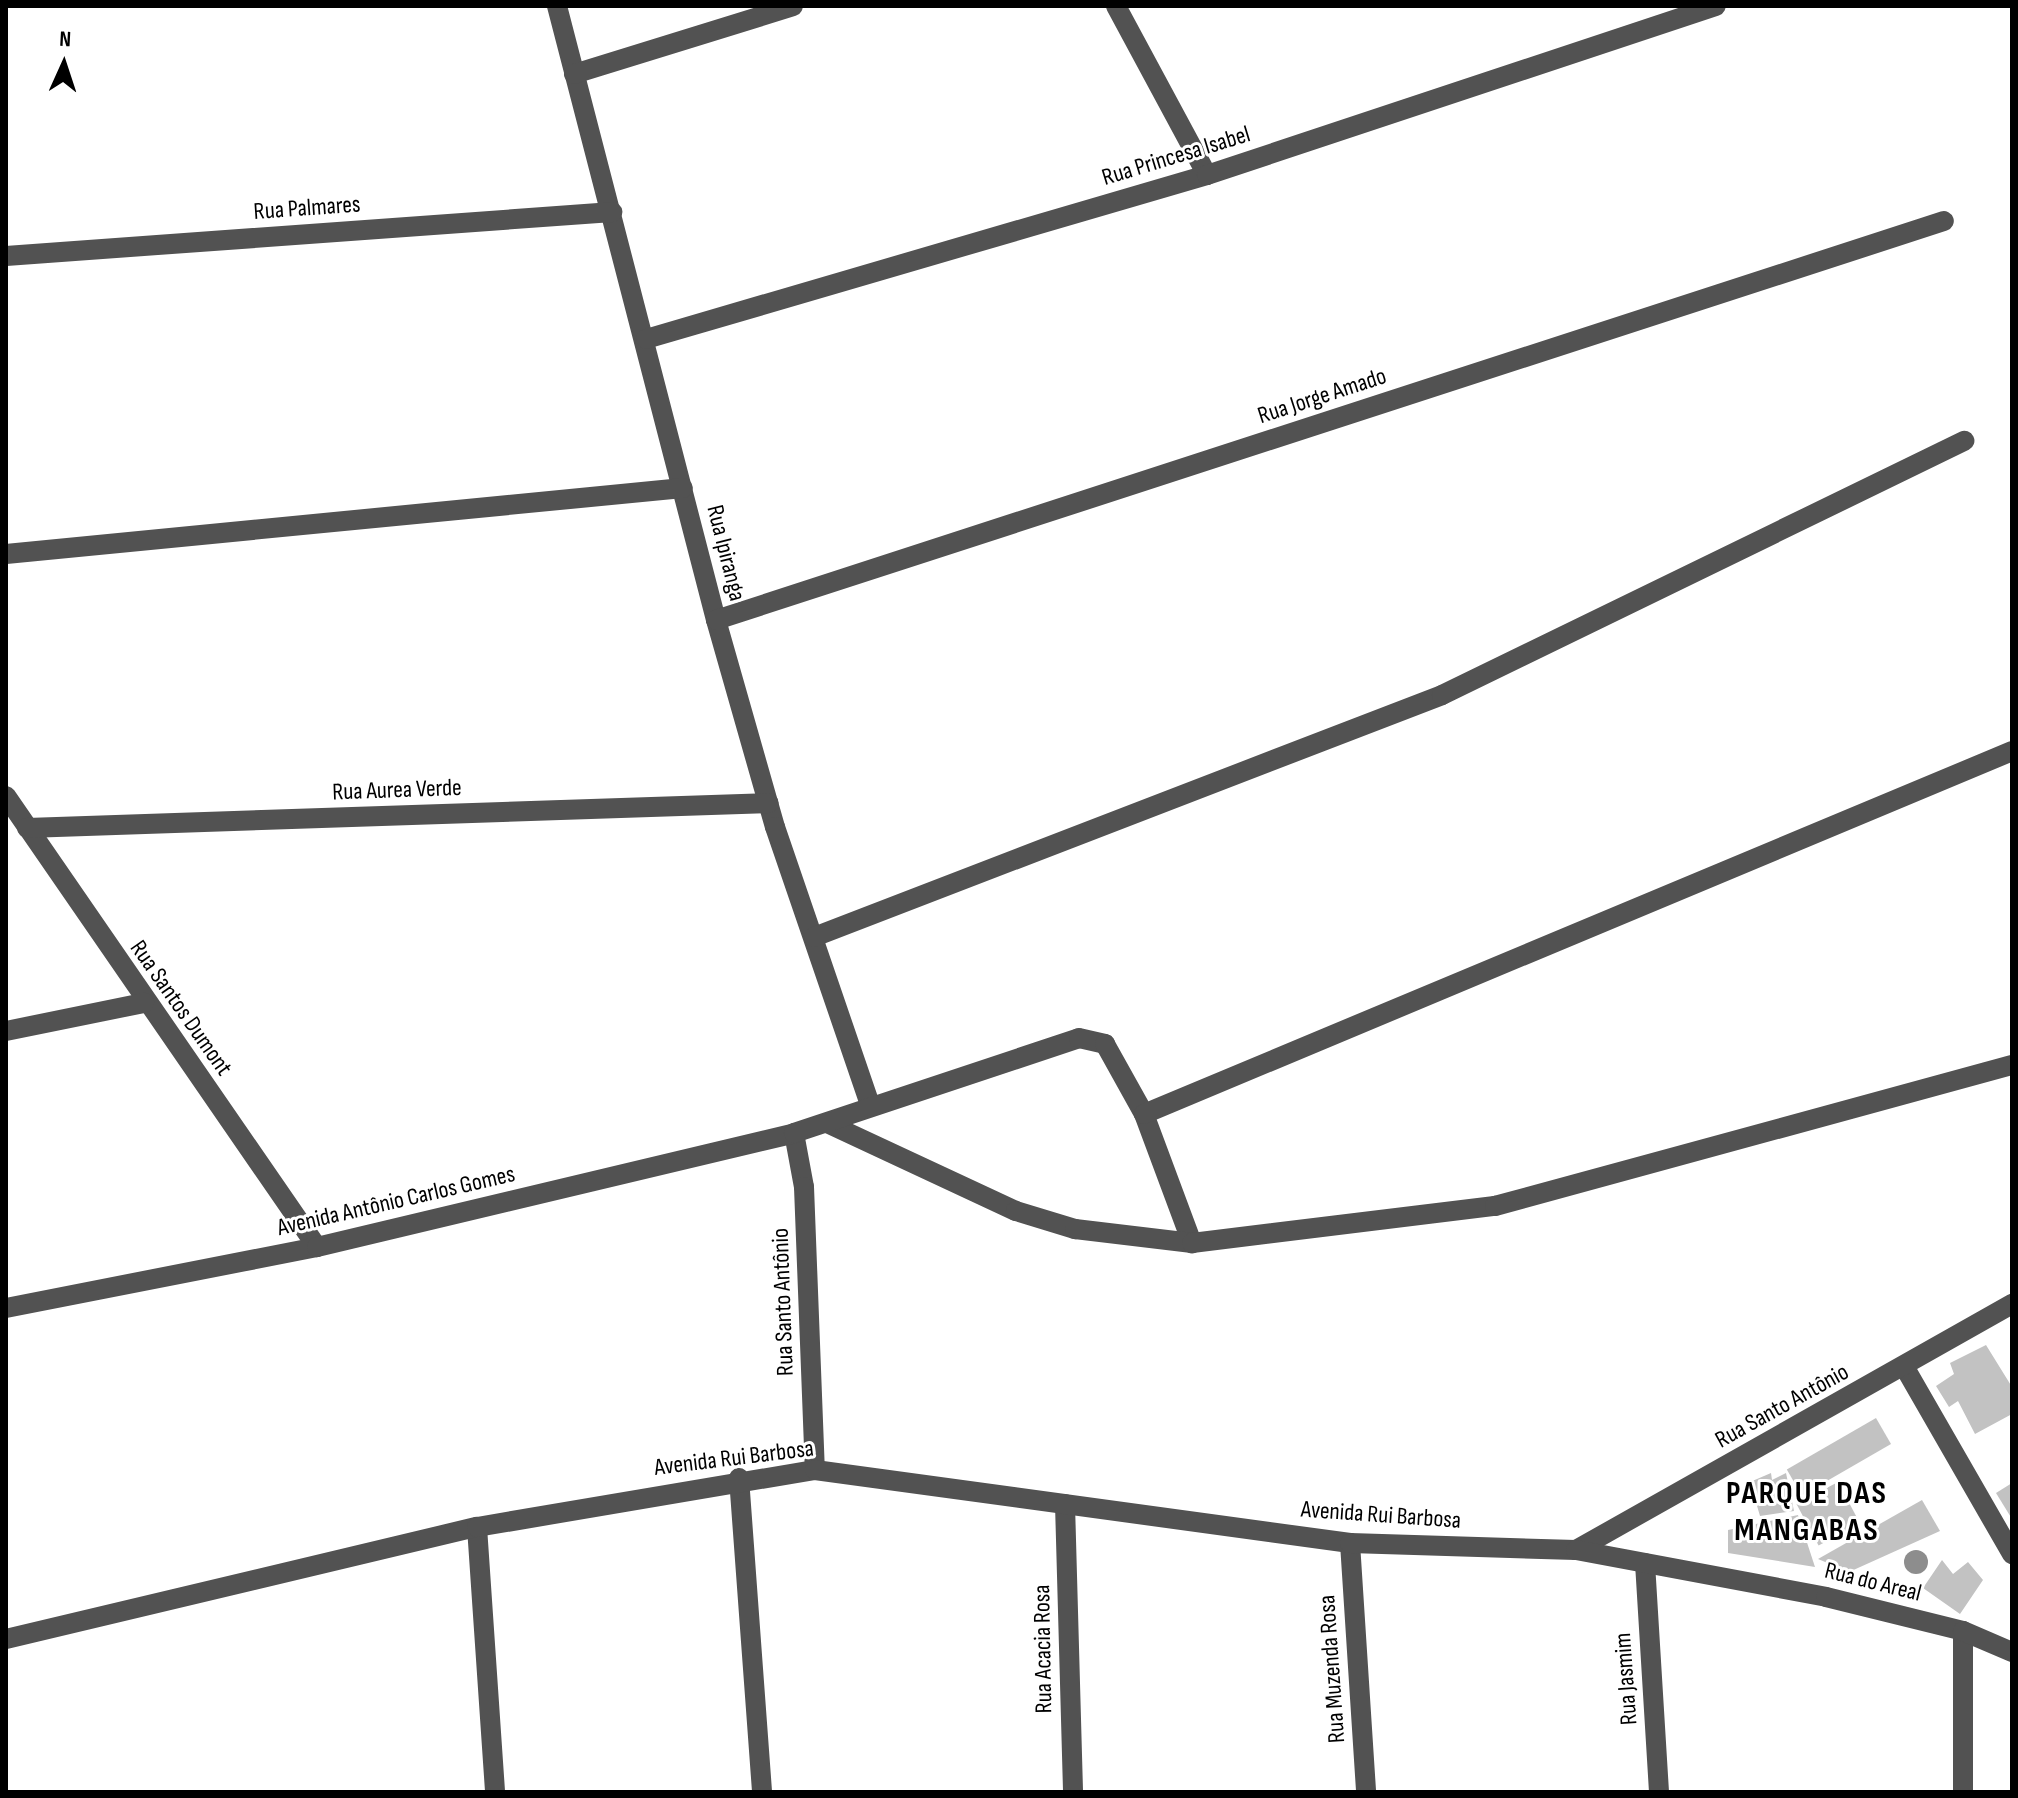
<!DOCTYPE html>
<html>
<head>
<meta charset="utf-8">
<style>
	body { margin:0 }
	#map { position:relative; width:2018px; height:1798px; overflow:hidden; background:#fff; font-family:"Sofia Sans Condensed",sans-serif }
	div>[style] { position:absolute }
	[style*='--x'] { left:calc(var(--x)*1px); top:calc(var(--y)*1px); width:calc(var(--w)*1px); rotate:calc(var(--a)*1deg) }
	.building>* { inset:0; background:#c2c2c2; transform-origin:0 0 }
	.minor>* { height:20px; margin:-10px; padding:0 10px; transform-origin:10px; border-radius:10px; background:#525252 }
	.trees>* { width:24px; height:24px; margin:-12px; border-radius:50%; background:#8d8d8d }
	span { translate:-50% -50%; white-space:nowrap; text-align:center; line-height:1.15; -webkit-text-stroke:6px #fff; paint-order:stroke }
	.street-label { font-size:24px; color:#000 }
	.district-label { font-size:32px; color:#000; font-weight:700; letter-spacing:2px }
	.frame { position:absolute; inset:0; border:8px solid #000; pointer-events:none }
	.north { position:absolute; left:24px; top:24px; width:80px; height:80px; -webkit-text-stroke:6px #fff; paint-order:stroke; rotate:3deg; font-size:22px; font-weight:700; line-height:32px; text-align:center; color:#000 }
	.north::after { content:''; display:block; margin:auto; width:28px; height:36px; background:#000; clip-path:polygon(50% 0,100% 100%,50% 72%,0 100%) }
</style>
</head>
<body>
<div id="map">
	<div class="building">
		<div style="clip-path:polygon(1986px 1345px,2012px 1387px,2012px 1414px,1975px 1434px,1958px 1401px,1949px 1407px,1936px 1386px,1954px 1374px,1950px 1363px)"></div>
		<div style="left:1876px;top:1418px;width:30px;height:103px;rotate:60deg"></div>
		<div style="clip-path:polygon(1771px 1473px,1772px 1480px,1786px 1473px,1794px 1511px,1760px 1516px,1750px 1482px)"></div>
		<div style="left:1838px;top:1482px;width:47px;height:47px;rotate:62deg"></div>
		<div style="clip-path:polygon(2012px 1483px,2012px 1519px,1996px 1493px)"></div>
		<div style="clip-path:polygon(1922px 1500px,1940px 1531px,1849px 1572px,1818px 1559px)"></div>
		<div style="clip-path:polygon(1798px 1515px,1815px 1567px,1728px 1553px,1728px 1530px)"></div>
		<div style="clip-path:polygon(1942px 1560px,1953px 1574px,1968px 1562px,1983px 1580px,1960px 1614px,1923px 1588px)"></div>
	</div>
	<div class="minor">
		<div style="--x:557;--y:6;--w:634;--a:75.48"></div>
		<div style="--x:716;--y:620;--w:215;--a:74.1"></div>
		<div style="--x:775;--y:827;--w:294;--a:71.1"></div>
		<div style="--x:1116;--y:6;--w:192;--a:61.7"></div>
		<div style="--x:574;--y:74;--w:229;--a:-17.2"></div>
		<div style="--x:6;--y:256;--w:608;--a:-4.15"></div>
		<div style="--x:646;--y:339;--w:584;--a:-16.3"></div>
		<div style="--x:1207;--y:175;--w:536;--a:-18.37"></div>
		<div style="--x:6;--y:554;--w:680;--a:-5.57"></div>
		<div style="--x:716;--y:620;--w:1291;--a:-18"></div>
		<div style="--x:6;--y:796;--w:548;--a:55.41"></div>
		<div style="--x:27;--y:828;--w:742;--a:-1.93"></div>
		<div style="--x:814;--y:937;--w:673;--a:-21.07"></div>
		<div style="--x:1442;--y:695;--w:581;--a:-25.95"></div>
		<div style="--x:6;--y:1031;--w:141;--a:-11.5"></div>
		<div style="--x:1144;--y:1114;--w:138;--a:69.6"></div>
		<div style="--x:827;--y:1123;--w:208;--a:25"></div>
		<div style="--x:1016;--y:1211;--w:62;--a:17"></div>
		<div style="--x:1075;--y:1229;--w:118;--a:6.8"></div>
		<div style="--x:1192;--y:1243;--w:305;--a:-7"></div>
		<div style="--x:1495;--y:1206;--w:536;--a:-15.26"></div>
		<div style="--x:794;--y:1133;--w:55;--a:79.5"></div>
		<div style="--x:804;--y:1187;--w:283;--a:87.8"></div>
		<div style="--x:6;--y:1308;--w:317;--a:-11.1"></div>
		<div style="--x:317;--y:1247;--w:490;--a:-13.4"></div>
		<div style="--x:794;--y:1133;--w:300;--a:-18.4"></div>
		<div style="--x:1079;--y:1038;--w:27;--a:13"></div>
		<div style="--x:1105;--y:1044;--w:80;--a:60.9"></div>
		<div style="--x:1144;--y:1114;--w:941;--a:-22.69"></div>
		<div style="--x:1905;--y:1368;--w:215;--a:60.1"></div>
		<div style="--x:739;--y:1478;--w:315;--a:85.8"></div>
		<div style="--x:1065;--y:1504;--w:288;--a:88.4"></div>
		<div style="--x:477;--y:1527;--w:266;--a:86.1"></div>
		<div style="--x:1350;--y:1543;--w:250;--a:86.3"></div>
		<div style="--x:1576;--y:1550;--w:501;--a:-29.43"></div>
		<div style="--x:1645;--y:1563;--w:229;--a:86.5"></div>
		<div style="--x:1963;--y:1631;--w:161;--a:90"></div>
		<div style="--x:6;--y:1639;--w:484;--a:-13.4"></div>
		<div style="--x:477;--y:1527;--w:343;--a:-9.6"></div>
		<div style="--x:815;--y:1470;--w:540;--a:7.77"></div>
		<div style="--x:1350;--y:1543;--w:226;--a:1.8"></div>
		<div style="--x:1576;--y:1550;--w:254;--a:10.6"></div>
		<div style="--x:1826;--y:1597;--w:141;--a:13.9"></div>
		<div style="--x:1963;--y:1631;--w:53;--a:23.2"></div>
	</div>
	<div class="trees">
		<div style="left:1916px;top:1562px"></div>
	</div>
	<div class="street-label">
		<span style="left:1176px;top:156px;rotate:-17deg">Rua Princesa Isabel</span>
		<span style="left:307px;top:208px;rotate:-4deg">Rua Palmares</span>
		<span style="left:1322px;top:396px;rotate:-18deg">Rua Jorge Amado</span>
		<span style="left:726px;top:553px;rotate:76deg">Rua Ipiranga</span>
		<span style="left:397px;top:790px;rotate:-2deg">Rua Aurea Verde</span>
		<span style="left:181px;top:1008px;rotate:55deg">Rua Santos Dumont</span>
		<span style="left:396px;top:1201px;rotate:-13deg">Avenida Antônio Carlos Gomes</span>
		<span style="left:783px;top:1302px;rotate:-92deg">Rua Santo Antônio</span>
		<span style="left:1782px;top:1406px;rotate:-29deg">Rua Santo Antônio</span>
		<span style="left:734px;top:1458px;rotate:-7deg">Avenida Rui Barbosa</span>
		<span style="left:1381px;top:1515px;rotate:4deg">Avenida Rui Barbosa</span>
		<span style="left:1873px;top:1582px;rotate:14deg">Rua do Areal</span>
		<span style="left:1043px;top:1649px;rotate:-91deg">Rua Acacia Rosa</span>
		<span style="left:1332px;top:1669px;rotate:-94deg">Rua Muzenda Rosa</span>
		<span style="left:1626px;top:1679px;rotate:-94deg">Rua Jasmim</span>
	</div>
	<div class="district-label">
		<span style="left:1807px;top:1513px">PARQUE DAS<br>MANGABAS</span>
	</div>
	<div class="frame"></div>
	<div class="north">N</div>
</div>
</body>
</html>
